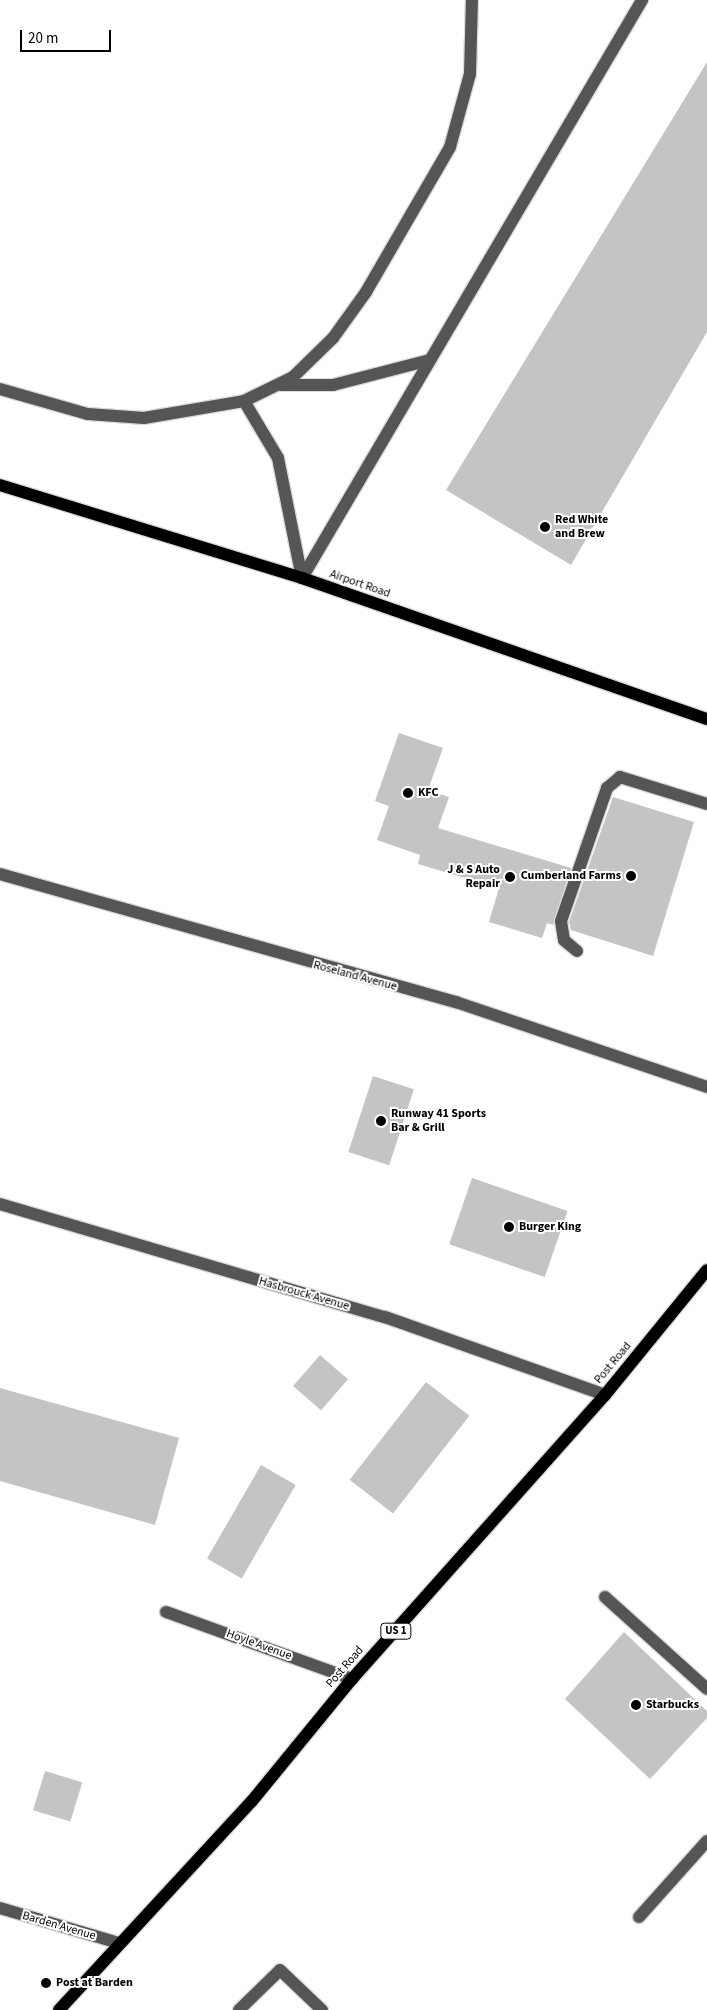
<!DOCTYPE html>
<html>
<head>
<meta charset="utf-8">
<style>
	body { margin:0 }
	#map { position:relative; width:707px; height:2010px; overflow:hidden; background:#fff; font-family:"Source Sans 3",sans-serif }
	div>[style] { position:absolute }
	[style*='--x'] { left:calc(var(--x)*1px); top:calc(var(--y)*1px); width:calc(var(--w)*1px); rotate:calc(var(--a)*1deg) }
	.building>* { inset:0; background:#c4c4c4; transform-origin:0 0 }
	.roads { filter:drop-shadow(1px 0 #dbdbdb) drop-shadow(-1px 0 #dbdbdb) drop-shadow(0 1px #dbdbdb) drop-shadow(0 -1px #dbdbdb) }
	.minor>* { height:12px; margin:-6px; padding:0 6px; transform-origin:6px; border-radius:6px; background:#555 }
	.major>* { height:12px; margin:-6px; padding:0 6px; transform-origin:6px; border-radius:6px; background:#000 }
	.dots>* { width:14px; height:14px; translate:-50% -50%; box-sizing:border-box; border:2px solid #fff; border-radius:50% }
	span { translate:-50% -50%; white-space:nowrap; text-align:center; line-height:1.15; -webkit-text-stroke:4px #fff; paint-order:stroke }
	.shield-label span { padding:1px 4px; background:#fff; border:1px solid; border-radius:4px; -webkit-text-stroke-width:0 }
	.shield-label { font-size:11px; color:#000; font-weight:700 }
	.poi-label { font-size:12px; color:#000; font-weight:700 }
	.left { translate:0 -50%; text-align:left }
	.right { translate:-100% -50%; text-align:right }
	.street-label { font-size:12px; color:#000 }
	.scale { position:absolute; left:20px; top:30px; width:91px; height:22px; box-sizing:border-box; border:2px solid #000; border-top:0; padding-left:6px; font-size:15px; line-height:18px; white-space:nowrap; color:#000; -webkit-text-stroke:4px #fff; paint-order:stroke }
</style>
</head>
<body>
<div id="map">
	<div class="building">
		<div style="clip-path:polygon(707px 62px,707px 332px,571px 565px,446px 490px)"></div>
		<div style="clip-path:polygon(399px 733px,443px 748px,428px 790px,449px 797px,438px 828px,571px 868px,553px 925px,547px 923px,542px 938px,489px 922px,499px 888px,418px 864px,420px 855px,377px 840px,389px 806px,375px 801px)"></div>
		<div style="clip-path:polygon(613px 797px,694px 822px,653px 956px,571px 930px,569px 922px)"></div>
		<div style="left:373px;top:1076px;width:43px;height:80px;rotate:18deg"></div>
		<div style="left:472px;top:1178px;width:101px;height:70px;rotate:19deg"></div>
		<div style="left:320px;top:1355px;width:37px;height:41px;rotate:41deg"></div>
		<div style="left:426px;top:1382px;width:55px;height:124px;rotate:38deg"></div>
		<div style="clip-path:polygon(0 1388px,179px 1438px,155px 1525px,0 1481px)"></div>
		<div style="left:261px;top:1465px;width:40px;height:108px;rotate:30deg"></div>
		<div style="clip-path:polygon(624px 1632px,707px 1711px,707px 1718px,650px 1779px,565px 1699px)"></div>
		<div style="left:45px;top:1771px;width:39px;height:41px;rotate:17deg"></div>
	</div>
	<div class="roads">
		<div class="minor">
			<div style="--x:281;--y:385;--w:52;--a:0"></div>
			<div style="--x:333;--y:385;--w:100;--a:-14.5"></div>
			<div style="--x:0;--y:389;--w:91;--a:15.9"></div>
			<div style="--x:88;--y:414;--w:56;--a:4.1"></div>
			<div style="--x:144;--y:418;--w:101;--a:-9.6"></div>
			<div style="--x:244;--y:401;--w:55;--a:-26.1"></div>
			<div style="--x:293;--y:377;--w:56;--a:-44.3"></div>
			<div style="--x:333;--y:338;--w:57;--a:-54.3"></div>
			<div style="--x:366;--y:292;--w:168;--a:-59.9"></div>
			<div style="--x:450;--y:147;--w:76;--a:-74.7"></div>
			<div style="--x:470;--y:74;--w:74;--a:-88.5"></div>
			<div style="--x:244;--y:401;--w:66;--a:59.2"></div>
			<div style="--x:278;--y:458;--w:122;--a:78.7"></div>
			<div style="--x:302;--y:578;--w:671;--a:-59.53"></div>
			<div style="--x:0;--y:874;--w:474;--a:15.7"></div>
			<div style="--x:456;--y:1002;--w:265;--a:18.7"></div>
			<div style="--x:577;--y:951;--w:17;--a:-140"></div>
			<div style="--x:564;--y:940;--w:19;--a:-99"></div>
			<div style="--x:561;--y:921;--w:141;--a:-70.9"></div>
			<div style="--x:607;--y:788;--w:17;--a:-40"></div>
			<div style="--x:620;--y:777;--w:91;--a:17.2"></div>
			<div style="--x:0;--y:1204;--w:401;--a:16.4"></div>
			<div style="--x:385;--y:1317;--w:233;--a:19.5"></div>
			<div style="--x:605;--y:1597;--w:137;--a:42"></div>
			<div style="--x:166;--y:1612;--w:198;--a:19.8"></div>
			<div style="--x:0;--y:1908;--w:124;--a:16.4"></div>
			<div style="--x:639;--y:1917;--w:102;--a:-48.2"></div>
			<div style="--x:239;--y:2010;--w:57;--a:-44.3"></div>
			<div style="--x:280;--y:1970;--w:58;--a:43.6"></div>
		</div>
		<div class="major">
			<div style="--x:0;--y:485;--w:316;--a:17.1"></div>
			<div style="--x:302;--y:578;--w:429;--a:19.2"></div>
			<div style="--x:59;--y:2010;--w:284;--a:-47.3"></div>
			<div style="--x:252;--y:1801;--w:158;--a:-50.7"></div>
			<div style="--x:352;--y:1679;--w:380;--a:-48.3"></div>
			<div style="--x:605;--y:1395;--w:161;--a:-50.8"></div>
		</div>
	</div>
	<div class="dots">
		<div style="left:545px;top:527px;background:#000"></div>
		<div style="left:408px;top:793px;background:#000"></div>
		<div style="left:631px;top:876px;background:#000"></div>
		<div style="left:510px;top:877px;background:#000"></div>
		<div style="left:381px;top:1121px;background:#000"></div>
		<div style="left:509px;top:1227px;background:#000"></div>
		<div style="left:636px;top:1705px;background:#000"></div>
		<div style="left:46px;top:1983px;background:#000"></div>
	</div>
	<div class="shield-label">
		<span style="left:396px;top:1631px">US 1</span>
	</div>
	<div class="poi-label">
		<span class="left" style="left:555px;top:527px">Red White<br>and Brew</span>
		<span class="left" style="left:418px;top:793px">KFC</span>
		<span class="right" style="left:500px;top:877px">J &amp; S Auto<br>Repair</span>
		<span class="right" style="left:621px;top:876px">Cumberland Farms</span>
		<span class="left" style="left:391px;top:1121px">Runway 41 Sports<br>Bar &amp; Grill</span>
		<span class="left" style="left:519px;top:1227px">Burger King</span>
		<span class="left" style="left:646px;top:1705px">Starbucks</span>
		<span class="left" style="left:56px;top:1983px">Post at Barden</span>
	</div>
	<div class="street-label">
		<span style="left:360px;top:584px;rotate:19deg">Airport Road</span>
		<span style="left:355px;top:976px;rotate:15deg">Roseland Avenue</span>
		<span style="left:304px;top:1294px;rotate:16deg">Hasbrouck Avenue</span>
		<span style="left:613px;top:1363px;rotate:-50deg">Post Road</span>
		<span style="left:259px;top:1645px;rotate:20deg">Hoyle Avenue</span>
		<span style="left:345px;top:1667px;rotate:-49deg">Post Road</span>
		<span style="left:59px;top:1926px;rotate:16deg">Barden Avenue</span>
	</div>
	<div class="scale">20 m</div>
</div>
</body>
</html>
